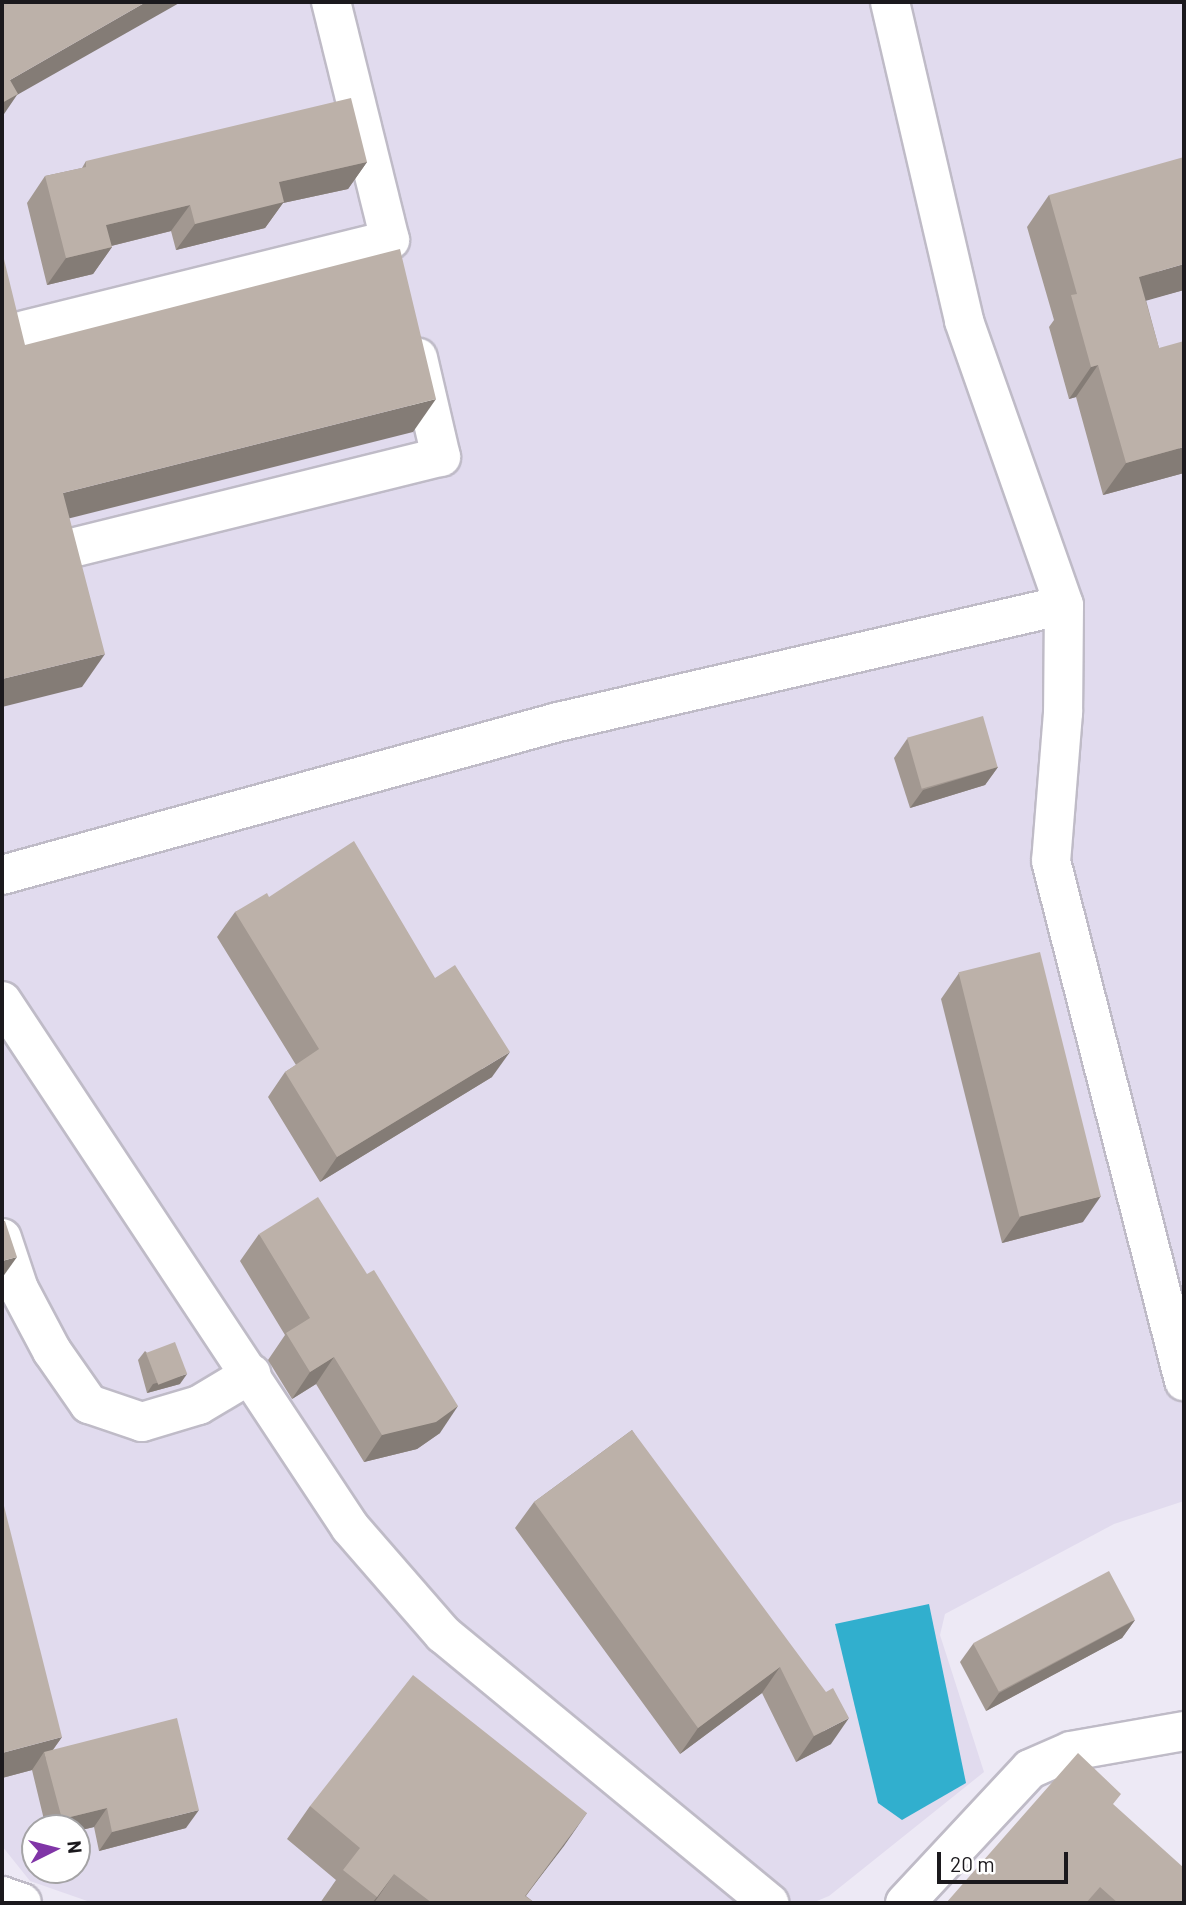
<!DOCTYPE html>
<html>
<head>
<meta charset="utf-8">
<style>
	body { margin:0 }
	#map { position:relative; width:1186px; height:1905px; overflow:hidden; background:#ede9f5; font-family:Barlow,sans-serif }
	div>[style] { position:absolute }
	[style*='--x'] { left:calc(var(--x)*1px); top:calc(var(--y)*1px); width:calc(var(--w)*1px); rotate:calc(var(--a)*1deg) }
	.built>* { inset:0; background:#e1dbee }
	.water>* { inset:0; background:#31afce }
	.roads { filter:drop-shadow(2px 0 #bfbbc7) drop-shadow(-2px 0 #bfbbc7) drop-shadow(0 2px #bfbbc7) drop-shadow(0 -2px #bfbbc7) }
	.minor>* { height:38px; margin:-19px; padding:0 19px; transform-origin:19px; border-radius:19px; background:#fff }
	.wall>* { inset:0; background:#a29891 }
	.shaded-wall>* { inset:0; background:#847c76 }
	.building>* { inset:0; background:#bcb1a9; transform-origin:0 0 }
	span { translate:-50% -50%; white-space:nowrap; text-align:center; line-height:1.15; -webkit-text-stroke:7px #fff; paint-order:stroke }
	.frame { position:absolute; inset:0; border:4px solid #1b191d; pointer-events:none }
	.north { position:absolute; left:21px; top:1814px; width:70px; height:70px; box-sizing:border-box; background:#fff; border:2px solid #a4a3a5; border-radius:50%; rotate:84deg; font-size:19px; font-weight:700; line-height:28px; text-align:center; color:#1b191d }
	.north::after { content:''; display:block; margin:auto; width:24px; height:32px; background:#8035a7; clip-path:polygon(50% 0,100% 100%,50% 72%,0 100%) }
	.scale { position:absolute; left:937px; top:1852px; width:131px; height:32px; box-sizing:border-box; border:4px solid #1b191d; border-top:0; padding-left:9px; font-size:21px; line-height:24px; white-space:nowrap; color:#1b191d; -webkit-text-stroke:5px #fff; paint-order:stroke }
</style>
</head>
<body>
<div id="map">
	<div class="built">
		<div style="clip-path:polygon(evenodd,2px 2px,1184px 2px,1184px 1501px,1114px 1524px,945px 1614px,940px 1635px,984px 1772px,829px 1896px,812px 1903px,93px 1903px,30px 1881px,2px 1846px,2px 2px,35px 1828px,77px 1828px,77px 1870px,35px 1870px,35px 1828px)"></div>
	</div>
	<div class="water">
		<div style="clip-path:polygon(929px 1604px,966px 1783px,902px 1820px,878px 1803px,835px 1624px)"></div>
	</div>
	<div class="roads">
		<div class="minor">
			<div style="--x:890;--y:2;--w:327;--a:76.9"></div>
			<div style="--x:964;--y:321;--w:301;--a:70.6"></div>
			<div style="--x:1064;--y:605;--w:108;--a:90.5"></div>
			<div style="--x:1063;--y:713;--w:148;--a:94.6"></div>
			<div style="--x:1051;--y:861;--w:537;--a:75.65"></div>
			<div style="--x:25;--y:330;--w:376;--a:-13.9"></div>
			<div style="--x:390;--y:240;--w:245;--a:-103.9"></div>
			<div style="--x:76;--y:547;--w:376;--a:-13.9"></div>
			<div style="--x:441;--y:457;--w:102;--a:-103.1"></div>
			<div style="--x:2;--y:875;--w:577;--a:-15.39"></div>
			<div style="--x:558;--y:722;--w:519;--a:-13.02"></div>
			<div style="--x:2;--y:1001;--w:631;--a:56.51"></div>
			<div style="--x:350;--y:1527;--w:142;--a:49"></div>
			<div style="--x:443;--y:1634;--w:423;--a:39.5"></div>
			<div style="--x:2;--y:1238;--w:54;--a:71.6"></div>
			<div style="--x:19;--y:1289;--w:70;--a:62"></div>
			<div style="--x:52;--y:1351;--w:65;--a:55.1"></div>
			<div style="--x:89;--y:1404;--w:56;--a:18.8"></div>
			<div style="--x:142;--y:1422;--w:59;--a:-16.6"></div>
			<div style="--x:199;--y:1405;--w:61;--a:-30.8"></div>
			<div style="--x:2;--y:1896;--w:21;--a:19"></div>
			<div style="--x:905;--y:1903;--w:183;--a:-47"></div>
			<div style="--x:1030;--y:1769;--w:45;--a:-23.7"></div>
			<div style="--x:1071;--y:1751;--w:115;--a:-10"></div>
		</div>
	</div>
	<div class="wall">
		<div style="clip-path:polygon(86px 161px,367px 162px,348px 189px,283px 203px,265px 228px,176px 250px,171px 231px,111px 246px,112px 247px,93px 274px,47px 285px,27px 203px,45px 176px,82px 168px)"></div>
		<div style="clip-path:polygon(1049px 195px,1184px 290px,1146px 300px,1159px 348px,1184px 473px,1103px 495px,1076px 397px,1069px 399px,1049px 327px,1054px 320px,1027px 227px)"></div>
		<div style="clip-path:polygon(907px 739px,998px 767px,985px 785px,910px 808px,894px 758px)"></div>
		<div style="clip-path:polygon(269px 897px,492px 1077px,320px 1182px,268px 1097px,285px 1072px,296px 1065px,217px 937px,235px 912px)"></div>
		<div style="clip-path:polygon(959px 973px,1083px 1222px,1002px 1243px,941px 999px)"></div>
		<div style="clip-path:polygon(259px 1234px,440px 1433px,417px 1449px,364px 1462px,316px 1384px,292px 1399px,268px 1360px,285px 1335px,240px 1261px)"></div>
		<div style="clip-path:polygon(145px 1351px,180px 1384px,147px 1393px,138px 1360px)"></div>
		<div style="clip-path:polygon(632px 1430px,831px 1744px,796px 1762px,762px 1693px,680px 1754px,515px 1528px,534px 1502px)"></div>
		<div style="clip-path:polygon(1135px 1620px,1122px 1638px,986px 1711px,960px 1662px,973px 1644px)"></div>
		<div style="clip-path:polygon(62px 1737px,53px 1750px,186px 1828px,99px 1851px,94px 1827px,77px 1831px,77px 1828px,46px 1828px,32px 1770px,2px 1778px)"></div>
		<div style="clip-path:polygon(1113px 1805px,1184px 1903px,946px 1903px)"></div>
		<div style="clip-path:polygon(310px 1806px,587px 1813px,526px 1896px,535px 1903px,320px 1903px,336px 1880px,287px 1839px)"></div>
	</div>
	<div class="shaded-wall">
		<div style="clip-path:polygon(146px 2px,181px 2px,17px 95px,2px 117px,2px 91px,10px 80px)"></div>
		<div style="clip-path:polygon(367px 162px,348px 189px,283px 203px,265px 228px,176px 250px,195px 224px,279px 182px)"></div>
		<div style="clip-path:polygon(190px 205px,171px 231px,87px 252px,106px 225px)"></div>
		<div style="clip-path:polygon(112px 247px,93px 274px,47px 285px,66px 258px)"></div>
		<div style="clip-path:polygon(1184px 264px,1184px 290px,1117px 309px,1139px 277px)"></div>
		<div style="clip-path:polygon(1098px 365px,1076px 397px,1069px 399px,1091px 367px)"></div>
		<div style="clip-path:polygon(436px 399px,413px 432px,39px 526px,63px 493px)"></div>
		<div style="clip-path:polygon(1184px 447px,1184px 473px,1103px 495px,1126px 463px)"></div>
		<div style="clip-path:polygon(105px 654px,82px 687px,2px 707px,2px 679px)"></div>
		<div style="clip-path:polygon(998px 767px,985px 785px,910px 808px,923px 790px)"></div>
		<div style="clip-path:polygon(510px 1052px,492px 1077px,320px 1182px,337px 1157px)"></div>
		<div style="clip-path:polygon(1101px 1196px,1083px 1222px,1002px 1243px,1021px 1216px)"></div>
		<div style="clip-path:polygon(17px 1257px,2px 1278px,2px 1261px)"></div>
		<div style="clip-path:polygon(334px 1357px,316px 1384px,292px 1399px,310px 1372px)"></div>
		<div style="clip-path:polygon(187px 1374px,180px 1384px,147px 1393px,153px 1384px)"></div>
		<div style="clip-path:polygon(458px 1406px,440px 1433px,417px 1449px,364px 1462px,382px 1435px)"></div>
		<div style="clip-path:polygon(1135px 1620px,1122px 1638px,986px 1711px,999px 1693px)"></div>
		<div style="clip-path:polygon(780px 1667px,762px 1693px,680px 1754px,698px 1728px)"></div>
		<div style="clip-path:polygon(849px 1718px,831px 1744px,796px 1762px,814px 1736px)"></div>
		<div style="clip-path:polygon(62px 1737px,46px 1759px,44px 1752px,32px 1770px,2px 1778px,2px 1753px)"></div>
		<div style="clip-path:polygon(107px 1808px,94px 1827px,77px 1831px,77px 1828px,55px 1828px,62px 1819px)"></div>
		<div style="clip-path:polygon(199px 1810px,186px 1828px,99px 1851px,112px 1832px)"></div>
		<div style="clip-path:polygon(587px 1813px,564px 1846px,520px 1903px)"></div>
		<div style="clip-path:polygon(394px 1874px,374px 1903px,372px 1903px,377px 1897px)"></div>
	</div>
	<div class="building">
		<div style="clip-path:polygon(2px 2px,146px 2px,10px 80px,18px 94px,2px 103px)"></div>
		<div style="clip-path:polygon(351px 98px,367px 162px,279px 182px,284px 202px,195px 224px,190px 205px,106px 225px,112px 247px,66px 258px,45px 176px,86px 167px,86px 161px)"></div>
		<div style="clip-path:polygon(1184px 157px,1184px 264px,1139px 277px,1159px 348px,1184px 341px,1184px 447px,1126px 463px,1098px 365px,1091px 367px,1071px 295px,1077px 294px,1049px 195px)"></div>
		<div style="clip-path:polygon(400px 249px,436px 399px,63px 493px,105px 654px,2px 679px,2px 251px,25px 345px)"></div>
		<div style="left:983px;top:716px;width:53px;height:79px;rotate:74deg"></div>
		<div style="clip-path:polygon(354px 841px,435px 978px,455px 965px,510px 1052px,337px 1157px,285px 1072px,319px 1049px,235px 912px,267px 893px,269px 897px)"></div>
		<div style="left:1040px;top:952px;width:252px;height:84px;rotate:76deg"></div>
		<div style="clip-path:polygon(318px 1197px,367px 1274px,374px 1270px,458px 1406px,436px 1422px,382px 1435px,334px 1357px,310px 1372px,286px 1333px,310px 1318px,259px 1234px)"></div>
		<div style="clip-path:polygon(2px 1221px,5px 1221px,17px 1257px,2px 1261px)"></div>
		<div style="left:175px;top:1342px;width:34px;height:31px;rotate:69deg"></div>
		<div style="clip-path:polygon(632px 1430px,826px 1692px,833px 1688px,849px 1718px,814px 1736px,780px 1667px,698px 1728px,534px 1502px)"></div>
		<div style="clip-path:polygon(2px 1498px,62px 1737px,2px 1753px)"></div>
		<div style="left:1109px;top:1571px;width:55px;height:154px;rotate:62deg"></div>
		<div style="clip-path:polygon(413px 1675px,587px 1813px,525px 1896px,535px 1903px,432px 1903px,394px 1874px,377px 1897px,343px 1870px,360px 1848px,310px 1806px)"></div>
		<div style="clip-path:polygon(177px 1718px,199px 1810px,112px 1832px,107px 1808px,62px 1819px,44px 1752px)"></div>
		<div style="clip-path:polygon(1078px 1753px,1121px 1794px,1113px 1804px,1184px 1868px,1184px 1903px,1118px 1903px,1100px 1887px,1086px 1903px,946px 1903px)"></div>
	</div>
	<div class="frame"></div>
	<div class="north">N</div>
	<div class="scale">20 m</div>
</div>
</body>
</html>
